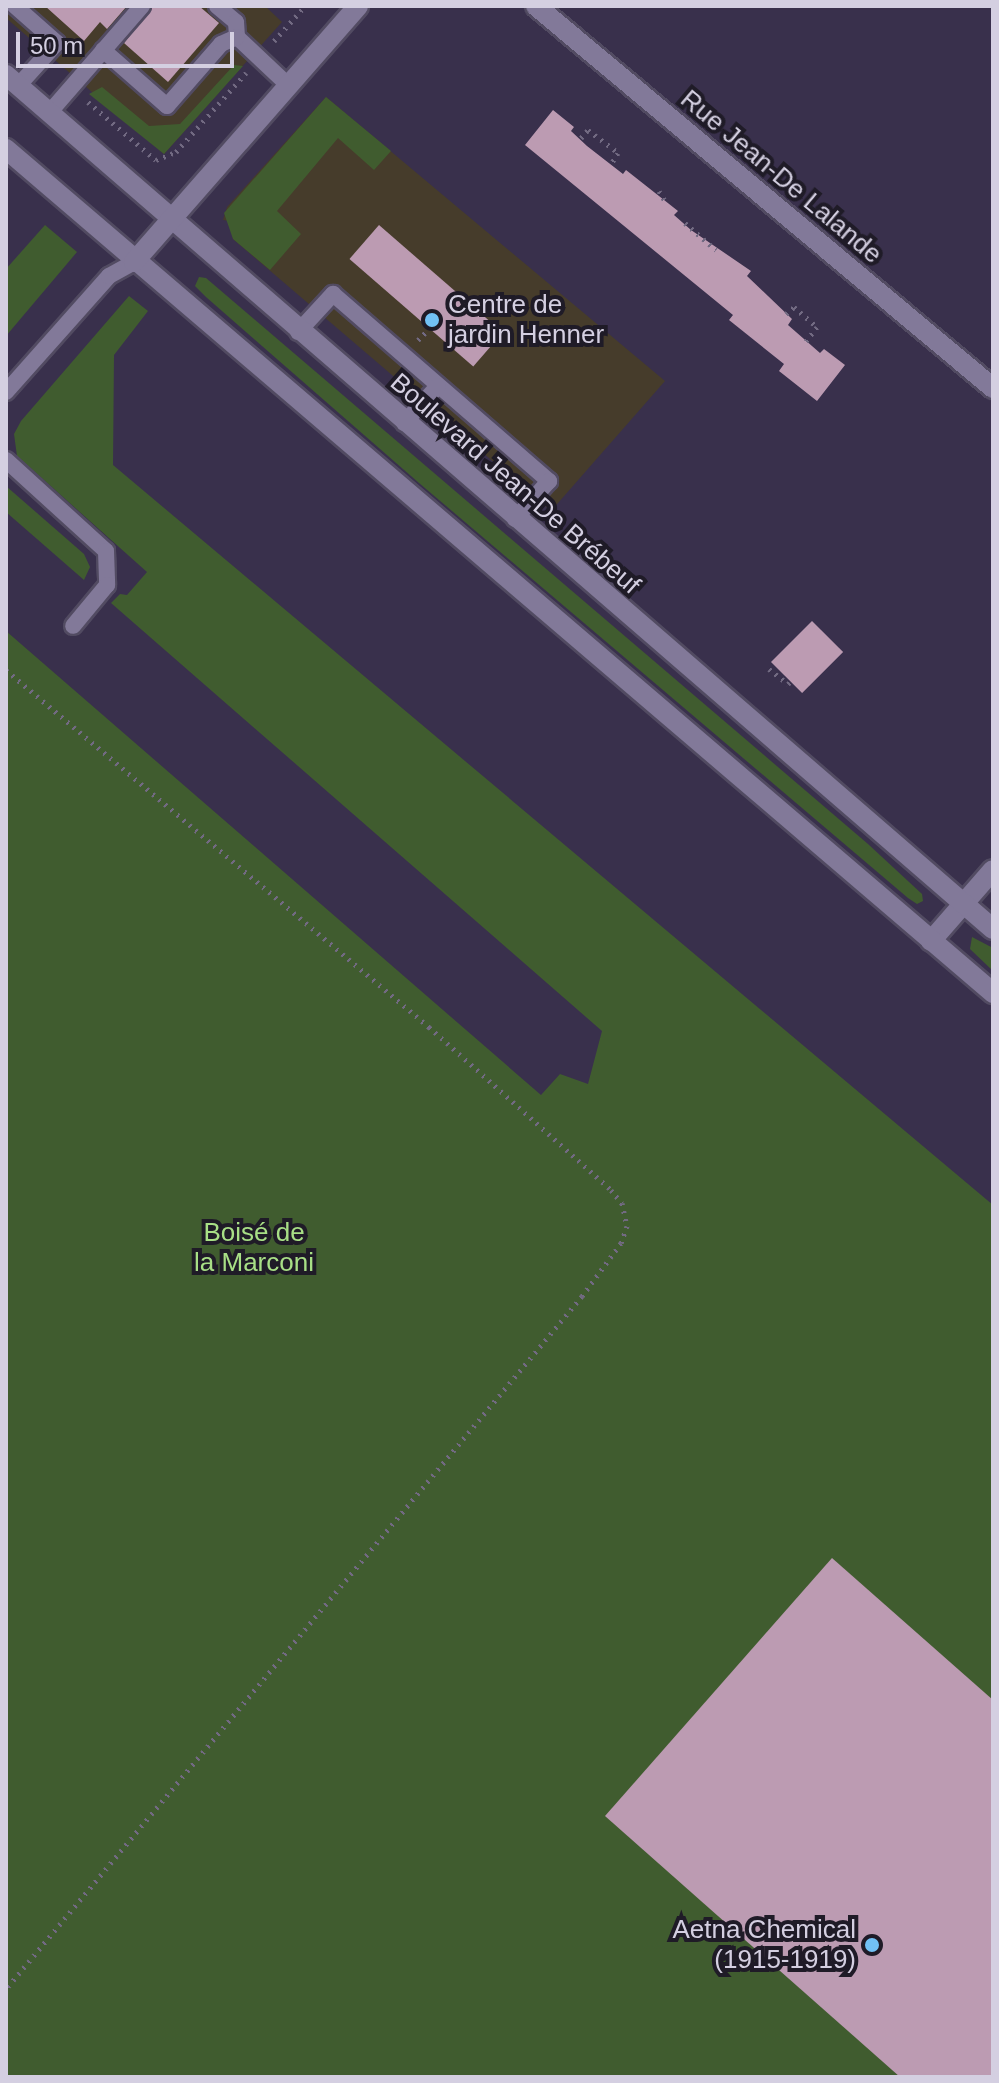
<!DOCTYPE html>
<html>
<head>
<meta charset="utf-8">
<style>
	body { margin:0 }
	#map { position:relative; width:999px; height:2083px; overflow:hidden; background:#39304c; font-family:Arial,sans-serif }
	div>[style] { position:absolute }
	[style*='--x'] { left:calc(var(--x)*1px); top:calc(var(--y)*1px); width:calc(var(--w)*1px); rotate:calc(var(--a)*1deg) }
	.commercial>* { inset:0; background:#463c2b }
	.green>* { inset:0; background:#405c2f }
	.building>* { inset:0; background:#bc9bb2; transform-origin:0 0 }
	.path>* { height:5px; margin-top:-2.5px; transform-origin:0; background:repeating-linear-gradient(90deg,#726a82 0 2px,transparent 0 8px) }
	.roads { filter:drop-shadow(2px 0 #524b62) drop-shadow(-2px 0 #524b62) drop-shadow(0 2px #524b62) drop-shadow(0 -2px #524b62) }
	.service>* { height:16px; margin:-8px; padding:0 8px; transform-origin:8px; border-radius:8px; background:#827999 }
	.minor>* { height:20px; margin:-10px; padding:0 10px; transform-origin:10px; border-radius:10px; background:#827999 }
	.secondary>* { height:20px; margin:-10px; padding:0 10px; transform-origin:10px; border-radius:10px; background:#827999 }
	.dots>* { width:22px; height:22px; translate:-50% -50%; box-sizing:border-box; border:4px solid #1f1b27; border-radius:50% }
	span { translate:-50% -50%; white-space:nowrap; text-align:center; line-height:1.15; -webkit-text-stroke:8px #1f1b27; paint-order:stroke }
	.street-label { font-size:26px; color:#d4cfe1 }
	.poi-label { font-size:26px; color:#d4cfe1 }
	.left { translate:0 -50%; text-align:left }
	.right { translate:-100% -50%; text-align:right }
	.park-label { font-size:26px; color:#a8df86 }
	.frame { position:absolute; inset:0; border:8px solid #d4cfe1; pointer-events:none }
	.scale { position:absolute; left:16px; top:32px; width:218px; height:36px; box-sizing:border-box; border:4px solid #d4cfe1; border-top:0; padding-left:10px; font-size:24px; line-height:28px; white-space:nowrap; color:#d4cfe1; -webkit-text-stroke:6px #1f1b27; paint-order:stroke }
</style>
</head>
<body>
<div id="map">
	<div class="commercial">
		<div style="clip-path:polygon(6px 6px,265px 6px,282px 22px,164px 154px,6px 18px)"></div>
		<div style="clip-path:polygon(326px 97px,665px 381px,551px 511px,233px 239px,230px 221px,223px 220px,227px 207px)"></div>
	</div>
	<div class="green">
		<div style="clip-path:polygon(234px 65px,243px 66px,164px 154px,89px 94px,102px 87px,149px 126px,180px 124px)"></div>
		<div style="clip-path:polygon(326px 97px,391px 151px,374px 170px,338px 138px,277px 211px,301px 234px,270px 270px,233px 239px,224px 213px)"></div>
		<div style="clip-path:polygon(45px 225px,77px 252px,6px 336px,6px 269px)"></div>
		<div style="clip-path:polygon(199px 277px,206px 278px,868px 844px,922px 894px,923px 901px,917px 904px,908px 898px,419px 483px,206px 297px,195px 286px)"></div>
		<div style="clip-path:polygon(129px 296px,148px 311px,114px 355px,113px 465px,993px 1205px,993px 2077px,6px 2077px,6px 631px,541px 1095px,560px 1074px,588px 1084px,602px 1031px,111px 603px,120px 594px,127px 595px,147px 572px,17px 456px,14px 434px,21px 421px)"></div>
		<div style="clip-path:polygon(6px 486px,84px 554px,90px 567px,84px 580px,6px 512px)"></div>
		<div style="clip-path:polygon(972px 937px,993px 948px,993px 971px,970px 949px)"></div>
	</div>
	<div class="building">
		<div style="clip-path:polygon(45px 6px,127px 6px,107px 29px,100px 22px,84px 41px)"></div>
		<div style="clip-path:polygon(153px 6px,199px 6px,219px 23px,168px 82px,124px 43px)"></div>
		<div style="clip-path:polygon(553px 110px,574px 127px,571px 131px,587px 146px,623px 174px,626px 170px,678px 211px,674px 215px,691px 230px,751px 271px,747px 276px,792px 319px,788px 325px,820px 353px,824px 349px,845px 365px,817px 401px,779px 371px,784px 364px,729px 320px,733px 315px,525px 145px)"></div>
		<div style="left:379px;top:225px;width:164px;height:45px;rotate:41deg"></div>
		<div style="left:812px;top:621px;width:44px;height:58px;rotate:45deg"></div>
		<div style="clip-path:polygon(832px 1558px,993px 1700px,993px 2077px,900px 2077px,605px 1816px)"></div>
	</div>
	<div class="path">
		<div style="--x:274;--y:41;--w:47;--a:-48.5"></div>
		<div style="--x:88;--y:102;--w:89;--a:40.5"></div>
		<div style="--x:581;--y:138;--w:11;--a:-49"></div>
		<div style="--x:588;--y:130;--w:38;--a:37"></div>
		<div style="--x:618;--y:153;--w:13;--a:122"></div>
		<div style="--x:156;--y:160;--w:22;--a:-22"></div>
		<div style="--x:176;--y:152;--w:106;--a:-48.5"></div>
		<div style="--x:659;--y:191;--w:12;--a:59"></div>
		<div style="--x:685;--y:223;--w:41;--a:41.1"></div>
		<div style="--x:786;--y:314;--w:11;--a:-41"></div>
		<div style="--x:794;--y:307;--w:30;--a:41"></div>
		<div style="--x:817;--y:327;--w:18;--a:128"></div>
		<div style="--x:418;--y:340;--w:17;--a:-45"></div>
		<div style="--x:769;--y:669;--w:24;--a:38"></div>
		<div style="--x:788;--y:684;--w:6;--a:-45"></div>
		<div style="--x:6;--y:670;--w:554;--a:40.16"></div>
		<div style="--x:429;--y:1027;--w:244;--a:41.8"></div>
		<div style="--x:611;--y:1190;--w:17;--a:50"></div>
		<div style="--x:622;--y:1203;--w:24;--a:78"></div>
		<div style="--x:627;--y:1226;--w:18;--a:109"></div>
		<div style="--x:621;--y:1243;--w:66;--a:126.3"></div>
		<div style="--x:582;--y:1296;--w:901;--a:129.73"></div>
	</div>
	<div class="roads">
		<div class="service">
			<div style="--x:15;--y:6;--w:56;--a:41.4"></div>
			<div style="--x:57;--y:43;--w:58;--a:132.2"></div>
			<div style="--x:217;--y:6;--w:25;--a:40"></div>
			<div style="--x:236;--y:22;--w:15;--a:86"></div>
			<div style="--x:237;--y:37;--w:70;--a:43.3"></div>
			<div style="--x:103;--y:50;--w:85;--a:41.2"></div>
			<div style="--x:167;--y:106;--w:82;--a:-48.9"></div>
			<div style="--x:221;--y:44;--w:17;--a:-24"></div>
			<div style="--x:49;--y:113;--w:142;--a:-49"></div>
			<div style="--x:298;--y:332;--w:52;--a:-47.4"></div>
			<div style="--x:333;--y:294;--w:286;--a:40.9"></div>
			<div style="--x:549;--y:481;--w:51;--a:131.8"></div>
			<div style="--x:6;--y:392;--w:155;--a:-48.4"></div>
			<div style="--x:109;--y:276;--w:29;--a:-29"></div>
			<div style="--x:404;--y:423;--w:50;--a:-47.4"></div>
			<div style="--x:6;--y:460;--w:135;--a:42.3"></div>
			<div style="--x:106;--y:551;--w:34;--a:88"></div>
			<div style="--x:107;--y:585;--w:53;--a:129.7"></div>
		</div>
		<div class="minor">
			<div style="--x:536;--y:6;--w:596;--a:39.89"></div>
			<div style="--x:931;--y:941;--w:94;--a:-48.9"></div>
		</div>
		<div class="secondary">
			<div style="--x:6;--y:75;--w:1305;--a:40.87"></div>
			<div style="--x:6;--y:149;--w:1299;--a:40.53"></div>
			<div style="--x:134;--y:262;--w:340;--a:-48.8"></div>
		</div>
	</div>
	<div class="dots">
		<div style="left:432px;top:320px;background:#72c1f5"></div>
		<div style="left:872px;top:1945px;background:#72c1f5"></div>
	</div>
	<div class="street-label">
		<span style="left:781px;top:177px;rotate:40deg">Rue Jean-De Lalande</span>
		<span style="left:515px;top:484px;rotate:41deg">Boulevard Jean-De Brébeuf</span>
	</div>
	<div class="poi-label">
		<span class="left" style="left:448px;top:320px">Centre de<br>jardin Henner</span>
		<span class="right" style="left:856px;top:1945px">Aetna Chemical<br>(1915-1919)</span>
	</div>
	<div class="park-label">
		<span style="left:254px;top:1248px">Boisé de<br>la Marconi</span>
	</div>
	<div class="frame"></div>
	<div class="scale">50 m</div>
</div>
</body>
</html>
